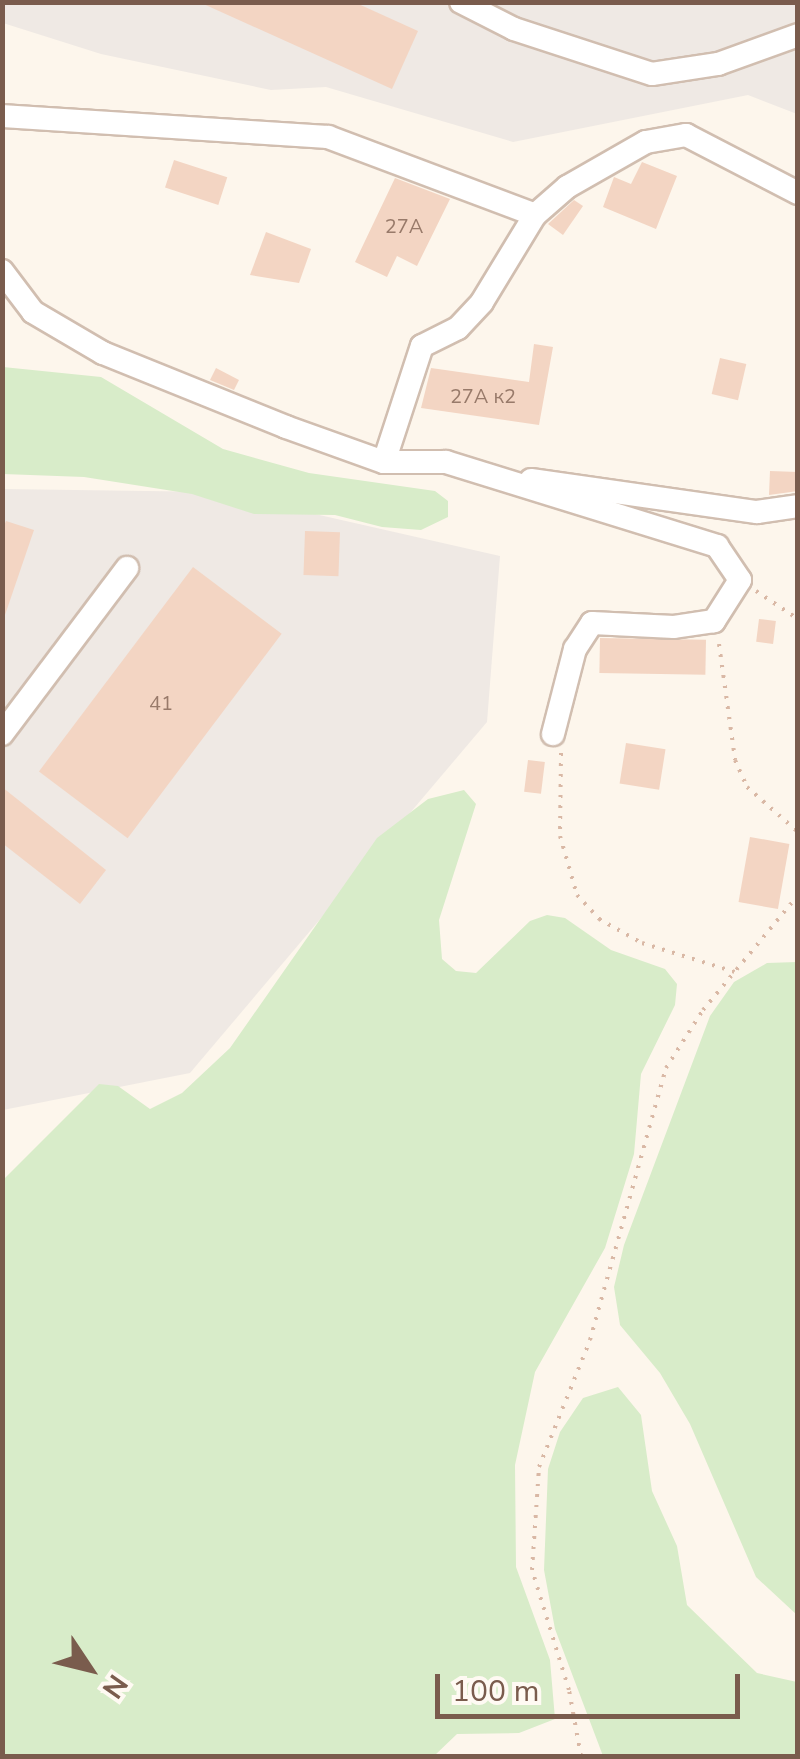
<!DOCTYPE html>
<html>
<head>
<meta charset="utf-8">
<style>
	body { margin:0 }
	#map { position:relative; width:800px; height:1759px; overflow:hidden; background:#fdf6ec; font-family:"Nunito Sans",sans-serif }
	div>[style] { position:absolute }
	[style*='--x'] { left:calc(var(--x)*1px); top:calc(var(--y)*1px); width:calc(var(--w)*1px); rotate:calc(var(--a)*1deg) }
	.industrial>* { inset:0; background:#efe9e4 }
	.green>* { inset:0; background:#d8ecc9 }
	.building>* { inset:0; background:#f3d5c3; transform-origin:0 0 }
	.path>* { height:4px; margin-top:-2px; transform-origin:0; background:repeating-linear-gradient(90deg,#d9b8a5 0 2.5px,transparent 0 10.5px) }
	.roads { filter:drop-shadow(2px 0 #d1beb0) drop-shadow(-2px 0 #d1beb0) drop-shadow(0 2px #d1beb0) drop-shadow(0 -2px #d1beb0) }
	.minor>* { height:22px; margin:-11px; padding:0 11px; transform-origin:11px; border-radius:11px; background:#fff }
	span { translate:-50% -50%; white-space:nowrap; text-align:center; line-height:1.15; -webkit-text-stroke:9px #fffaf3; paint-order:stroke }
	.number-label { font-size:20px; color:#987a6a }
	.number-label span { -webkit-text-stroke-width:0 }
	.frame { position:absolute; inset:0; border:5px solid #7a5c4d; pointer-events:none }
	.north { position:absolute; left:40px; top:1619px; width:100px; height:100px; -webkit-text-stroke:8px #fffaf3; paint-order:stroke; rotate:125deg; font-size:28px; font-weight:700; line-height:40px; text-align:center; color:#7a5c4d }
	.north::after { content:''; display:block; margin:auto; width:35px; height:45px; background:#7a5c4d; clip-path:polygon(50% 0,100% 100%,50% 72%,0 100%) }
	.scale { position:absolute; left:435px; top:1674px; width:305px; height:45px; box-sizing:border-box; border:5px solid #7a5c4d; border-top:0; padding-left:12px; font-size:30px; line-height:35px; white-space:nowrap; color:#7a5c4d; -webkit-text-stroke:8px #fffaf3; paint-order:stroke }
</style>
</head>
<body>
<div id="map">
	<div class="industrial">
		<div style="clip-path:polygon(3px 2px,797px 3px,797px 114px,748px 95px,513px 142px,326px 87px,271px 90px,101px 54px,3px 23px)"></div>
		<div style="clip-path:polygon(3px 489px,218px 492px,500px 556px,487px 722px,190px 1073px,3px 1110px)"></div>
	</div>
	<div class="green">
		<div style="clip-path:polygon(3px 367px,101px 377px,223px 449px,309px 473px,435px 491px,448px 501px,448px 517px,421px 530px,382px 527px,335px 515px,254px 514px,192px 494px,84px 477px,3px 474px)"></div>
		<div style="clip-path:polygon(464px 790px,476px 804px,439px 920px,442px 959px,456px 971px,476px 973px,530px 921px,547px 915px,565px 918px,611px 950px,665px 969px,677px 984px,675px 1005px,641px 1074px,634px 1154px,605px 1248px,535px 1372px,515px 1465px,516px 1567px,550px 1660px,555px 1719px,519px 1733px,457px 1734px,434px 1756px,3px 1756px,3px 1180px,99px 1084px,118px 1086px,150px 1109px,182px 1093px,230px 1048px,377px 838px,428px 799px)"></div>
		<div style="clip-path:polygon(797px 962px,798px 962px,797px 1615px,756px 1577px,690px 1424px,660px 1373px,620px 1325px,614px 1287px,624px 1245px,710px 1016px,734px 982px,767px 963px)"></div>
		<div style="clip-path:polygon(618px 1387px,641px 1415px,652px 1491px,677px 1546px,687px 1605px,757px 1673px,797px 1682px,797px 1756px,603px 1756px,555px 1629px,544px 1570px,548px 1469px,560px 1432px,583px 1398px)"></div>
	</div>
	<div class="building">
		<div style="clip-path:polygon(199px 2px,354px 2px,418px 31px,392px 89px)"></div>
		<div style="left:174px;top:160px;width:56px;height:29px;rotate:18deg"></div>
		<div style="clip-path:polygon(642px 162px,677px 176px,656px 229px,603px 207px,614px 177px,631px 184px)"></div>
		<div style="clip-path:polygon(395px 178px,450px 199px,417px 266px,397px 256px,387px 277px,355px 262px)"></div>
		<div style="clip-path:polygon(574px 200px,583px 206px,563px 235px,548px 224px)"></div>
		<div style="clip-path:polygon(266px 232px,311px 249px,299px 283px,250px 275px)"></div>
		<div style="clip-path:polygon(534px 344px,553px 347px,539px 425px,421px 408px,431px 368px,529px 382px)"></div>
		<div style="left:720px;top:358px;width:27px;height:37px;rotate:13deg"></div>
		<div style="clip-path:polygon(216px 368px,239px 380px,234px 390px,210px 380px)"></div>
		<div style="clip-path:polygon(770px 471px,798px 472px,798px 491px,769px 495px)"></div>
		<div style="clip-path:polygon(6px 521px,34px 530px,5px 615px,2px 531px)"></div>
		<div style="left:305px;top:531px;width:35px;height:44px;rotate:2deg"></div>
		<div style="left:193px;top:567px;width:111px;height:256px;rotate:37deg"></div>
		<div style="left:759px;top:619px;width:17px;height:23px;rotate:7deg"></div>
		<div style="left:600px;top:638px;width:106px;height:35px;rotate:1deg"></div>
		<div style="left:626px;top:743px;width:40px;height:41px;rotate:9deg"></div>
		<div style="left:528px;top:760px;width:17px;height:32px;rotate:7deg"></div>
		<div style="clip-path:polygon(2px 787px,106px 870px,80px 904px,2px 843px)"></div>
		<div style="left:750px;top:837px;width:40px;height:66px;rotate:10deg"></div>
	</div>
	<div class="path">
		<div style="--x:756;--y:591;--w:50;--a:33.7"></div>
		<div style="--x:719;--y:644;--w:117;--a:82.1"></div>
		<div style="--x:735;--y:760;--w:30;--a:66"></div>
		<div style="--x:747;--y:787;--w:68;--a:41.4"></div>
		<div style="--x:561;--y:753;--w:83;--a:90.7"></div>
		<div style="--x:560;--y:836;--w:61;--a:73.9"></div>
		<div style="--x:577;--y:895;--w:33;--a:47"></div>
		<div style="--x:599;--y:919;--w:49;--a:29.2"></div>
		<div style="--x:642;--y:943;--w:97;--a:17.3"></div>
		<div style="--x:581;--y:1756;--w:67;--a:-100.3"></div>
		<div style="--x:569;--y:1690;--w:126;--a:-107.1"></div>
		<div style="--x:532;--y:1570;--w:103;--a:-86.1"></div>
		<div style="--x:539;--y:1467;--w:137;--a:-68.1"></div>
		<div style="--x:590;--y:1340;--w:282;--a:-74.4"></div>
		<div style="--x:666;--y:1068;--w:69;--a:-57.5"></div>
		<div style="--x:703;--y:1010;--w:149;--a:-50.4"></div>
	</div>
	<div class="roads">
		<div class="minor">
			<div style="--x:461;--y:2;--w:59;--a:27"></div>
			<div style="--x:514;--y:29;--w:145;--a:18.1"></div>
			<div style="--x:652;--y:74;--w:67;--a:-8.6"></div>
			<div style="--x:718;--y:64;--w:85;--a:-19.9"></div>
			<div style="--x:2;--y:116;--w:327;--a:3.7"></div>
			<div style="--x:328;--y:137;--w:221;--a:20.6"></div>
			<div style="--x:2;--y:271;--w:51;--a:52.9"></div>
			<div style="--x:33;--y:312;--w:81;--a:30.4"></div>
			<div style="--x:103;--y:353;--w:197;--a:22"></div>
			<div style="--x:286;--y:427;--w:104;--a:19.7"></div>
			<div style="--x:384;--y:462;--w:62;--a:0"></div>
			<div style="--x:446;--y:462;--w:284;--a:17.2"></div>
			<div style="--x:717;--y:546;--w:41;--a:55.9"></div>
			<div style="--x:740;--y:580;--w:49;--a:122.4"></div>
			<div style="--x:714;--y:621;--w:40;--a:171.5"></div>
			<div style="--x:674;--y:627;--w:82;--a:-177.2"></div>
			<div style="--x:592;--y:623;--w:31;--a:123"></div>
			<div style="--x:575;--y:649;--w:88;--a:104.5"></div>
			<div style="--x:384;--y:462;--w:122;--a:-71.9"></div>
			<div style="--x:422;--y:346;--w:40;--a:-26.6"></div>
			<div style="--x:458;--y:328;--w:35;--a:-47"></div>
			<div style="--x:482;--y:302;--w:102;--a:-58.7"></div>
			<div style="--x:535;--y:215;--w:43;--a:-41.2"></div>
			<div style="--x:567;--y:187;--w:91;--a:-29.7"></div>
			<div style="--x:646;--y:142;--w:41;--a:-9.9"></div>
			<div style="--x:686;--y:135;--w:126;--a:27.4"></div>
			<div style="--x:531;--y:480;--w:228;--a:8.1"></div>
			<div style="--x:757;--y:512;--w:41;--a:-8.3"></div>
			<div style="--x:2;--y:734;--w:208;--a:-53"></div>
		</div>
	</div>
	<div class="number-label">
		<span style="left:404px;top:226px">27А</span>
		<span style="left:483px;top:396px">27А к2</span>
		<span style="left:161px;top:703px">41</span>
	</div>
	<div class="frame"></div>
	<div class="north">N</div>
	<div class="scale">100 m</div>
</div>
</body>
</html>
